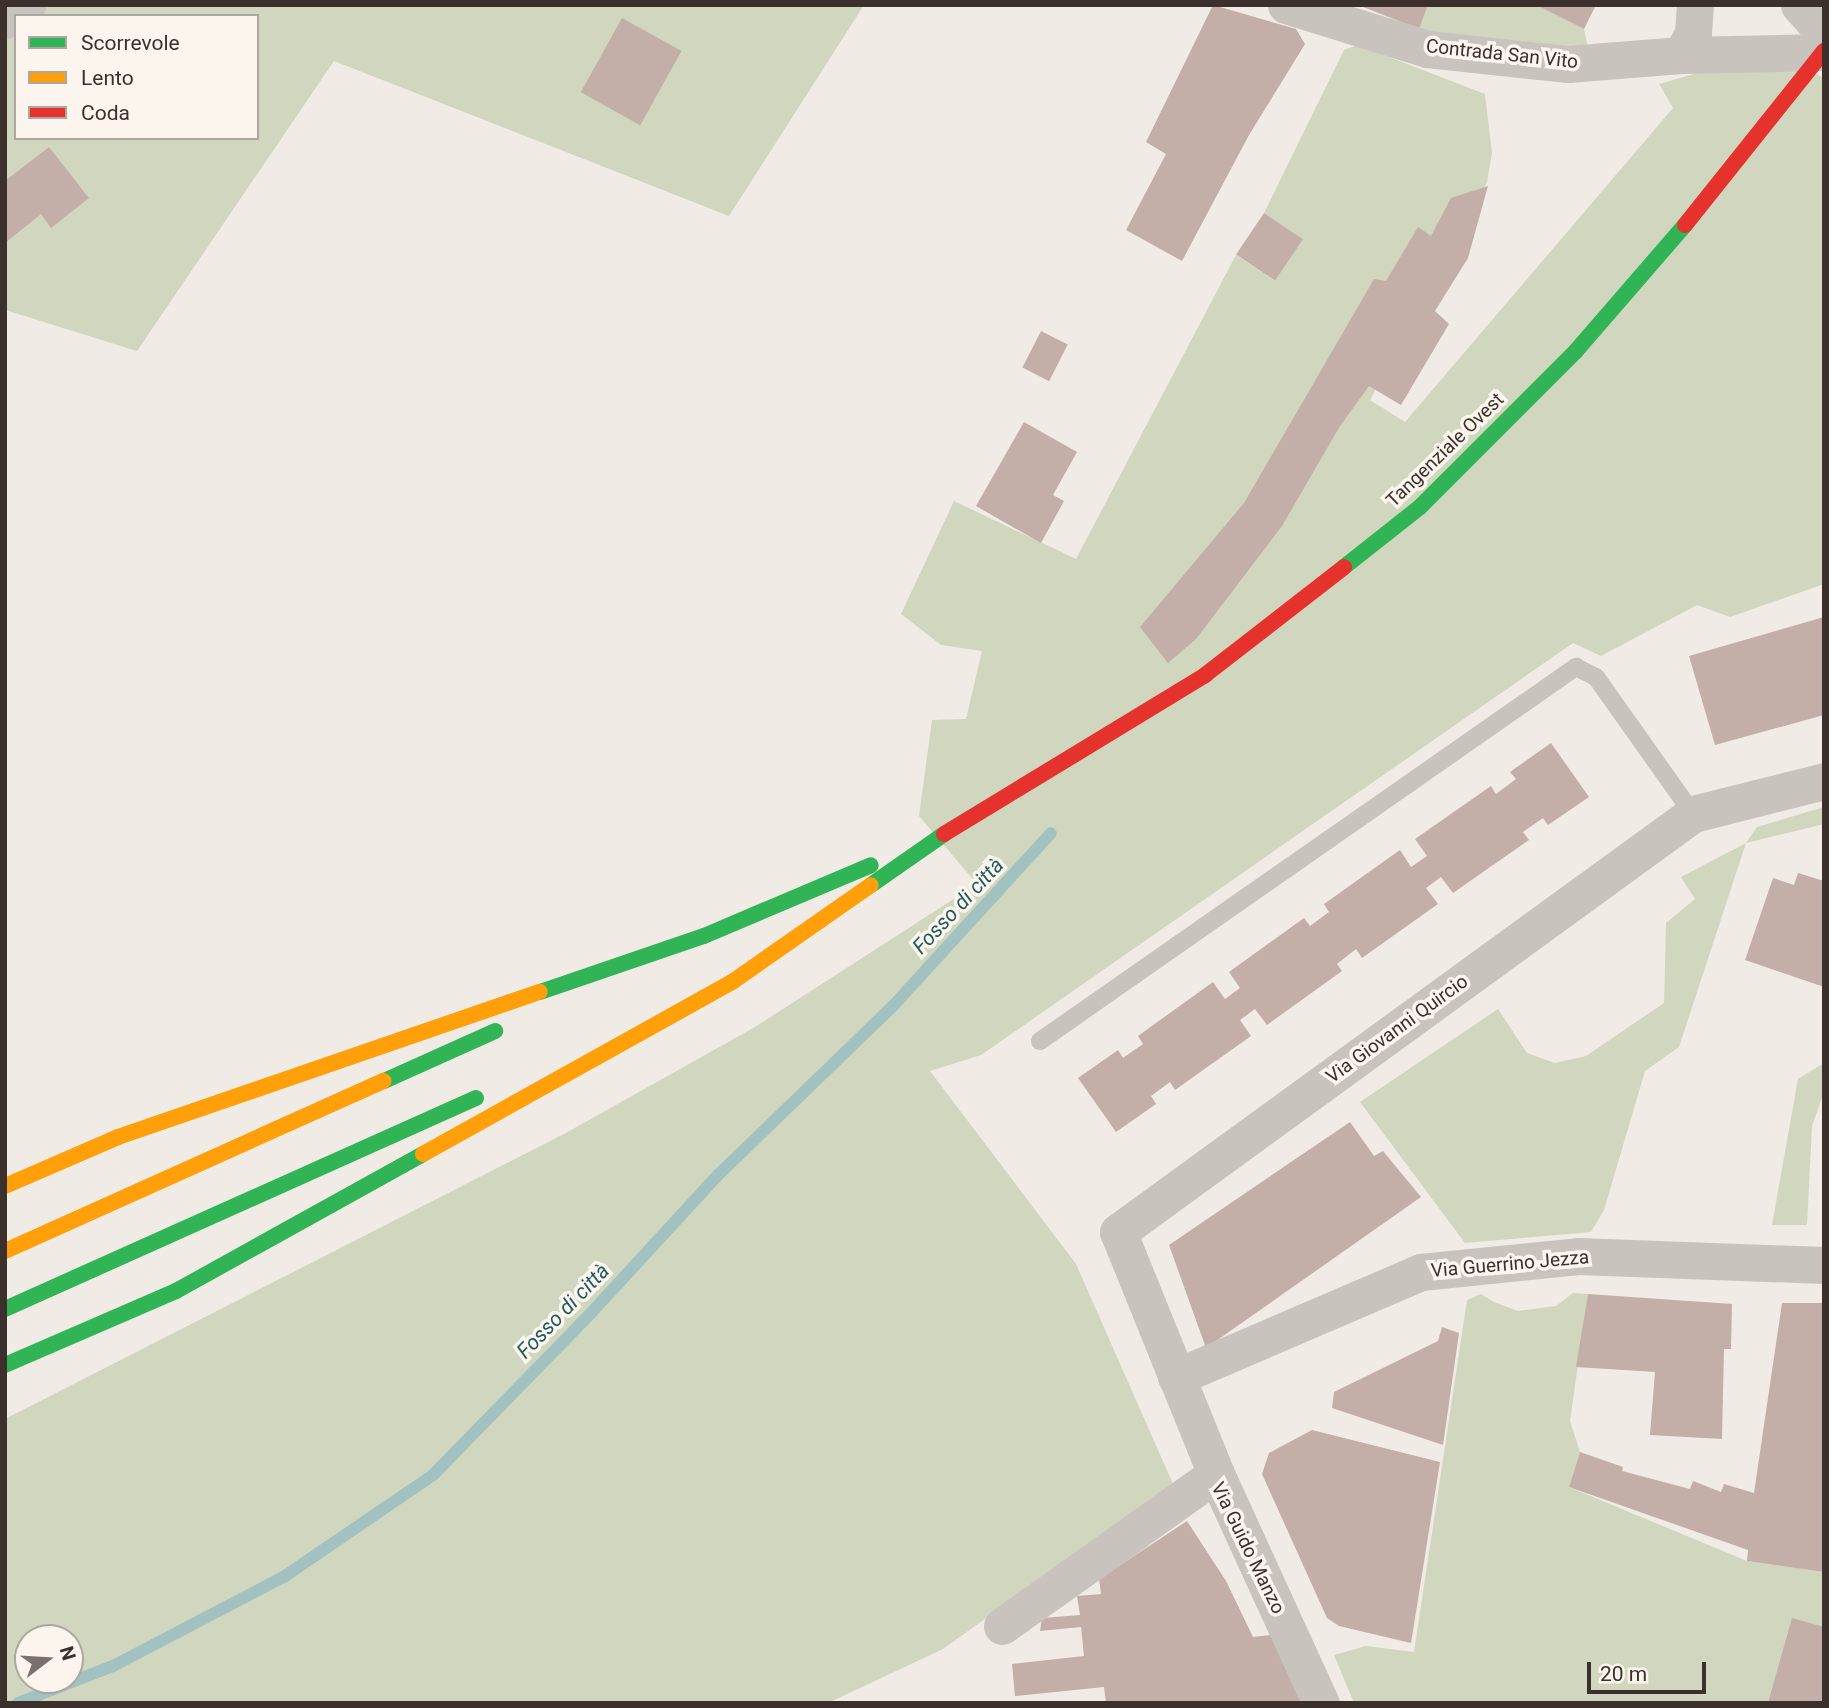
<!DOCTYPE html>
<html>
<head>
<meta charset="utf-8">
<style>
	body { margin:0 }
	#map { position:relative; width:1829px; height:1708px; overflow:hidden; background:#f0ebe5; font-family:Roboto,sans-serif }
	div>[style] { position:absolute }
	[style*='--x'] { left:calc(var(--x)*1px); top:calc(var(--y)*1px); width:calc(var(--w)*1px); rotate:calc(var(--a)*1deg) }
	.green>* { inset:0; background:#d1d6bf }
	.stream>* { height:12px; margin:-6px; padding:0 6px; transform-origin:6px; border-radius:6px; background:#a1c2c1 }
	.building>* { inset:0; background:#c3afa7; transform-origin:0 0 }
	.lane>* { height:18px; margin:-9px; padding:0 9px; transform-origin:9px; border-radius:9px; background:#c9c3be }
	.street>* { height:37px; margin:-18.5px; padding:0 18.5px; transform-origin:18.5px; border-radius:18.5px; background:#c9c3be }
	.fast>* { height:16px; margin:-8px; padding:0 8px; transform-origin:8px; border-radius:8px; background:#30b455 }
	.slow>* { height:16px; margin:-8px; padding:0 8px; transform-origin:8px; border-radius:8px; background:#ff9f0a }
	.fast-bridge>* { height:16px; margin:-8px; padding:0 8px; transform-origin:8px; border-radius:8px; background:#30b455 }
	.jam-bridge>* { height:16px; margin:-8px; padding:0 8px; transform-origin:8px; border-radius:8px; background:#e5322d }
	span { translate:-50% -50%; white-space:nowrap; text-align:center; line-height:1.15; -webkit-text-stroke:7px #fbf5ee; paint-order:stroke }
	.street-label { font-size:19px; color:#3b302b }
	.water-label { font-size:21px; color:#1f5a5e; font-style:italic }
	.frame { position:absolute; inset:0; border:7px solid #3b302b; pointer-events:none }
	.legend { position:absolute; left:14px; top:14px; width:245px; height:126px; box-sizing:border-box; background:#fbf5ee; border:2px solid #aea6a0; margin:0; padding:9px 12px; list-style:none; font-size:21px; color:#3b302b }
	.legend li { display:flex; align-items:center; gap:14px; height:35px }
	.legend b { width:35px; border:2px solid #aea6a0 }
	.north { position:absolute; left:14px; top:1624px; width:70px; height:70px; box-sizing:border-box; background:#fbf5ee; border:2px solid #aea6a0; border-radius:50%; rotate:73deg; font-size:19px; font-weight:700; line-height:28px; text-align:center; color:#3b302b }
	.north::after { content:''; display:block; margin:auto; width:24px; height:32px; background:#7a716c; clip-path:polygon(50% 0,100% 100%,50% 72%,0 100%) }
	.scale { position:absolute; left:1587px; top:1662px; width:119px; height:32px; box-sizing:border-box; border:4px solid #3b302b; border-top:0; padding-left:9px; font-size:21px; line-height:24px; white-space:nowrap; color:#3b302b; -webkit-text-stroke:5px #fbf5ee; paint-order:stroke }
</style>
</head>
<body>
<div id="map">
	<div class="green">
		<div style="clip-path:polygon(evenodd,5px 5px,864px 5px,729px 216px,334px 61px,137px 351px,5px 310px,5px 5px,16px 16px,257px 16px,257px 138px,16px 138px,16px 16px)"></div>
		<div style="clip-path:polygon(1428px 5px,1536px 5px,1584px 29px,1588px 48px,1514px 49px,1419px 29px)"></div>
		<div style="clip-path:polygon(evenodd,1358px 45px,1485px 94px,1492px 153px,1487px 182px,1370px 400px,1405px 422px,1673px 108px,1659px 84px,1729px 64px,1796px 63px,1824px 78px,1824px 584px,1730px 617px,1697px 605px,1601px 656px,1573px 643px,981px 1055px,930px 1071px,1076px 1264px,1173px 1484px,943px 1649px,828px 1703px,5px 1703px,5px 1419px,564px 1134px,755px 1027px,977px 884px,919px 816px,932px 720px,966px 719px,982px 651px,941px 645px,901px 614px,954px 501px,1076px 559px,1236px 255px,1275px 281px,1302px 239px,1264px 213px,1344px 50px,1358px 45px,28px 1638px,70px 1638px,70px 1680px,28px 1680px,28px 1638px)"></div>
		<div style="clip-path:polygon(1824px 807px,1824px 824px,1746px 843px,1679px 1047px,1645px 1071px,1604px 1210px,1591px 1232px,1465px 1243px,1360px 1102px,1498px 1009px,1527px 1053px,1555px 1063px,1586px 1056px,1664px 1003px,1666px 923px,1695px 899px,1681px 877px,1746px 843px,1757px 827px)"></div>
		<div style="clip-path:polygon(1824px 1063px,1824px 1092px,1812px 1126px,1807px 1225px,1772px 1225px,1798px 1079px)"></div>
		<div style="clip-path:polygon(1573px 1293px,1588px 1294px,1570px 1421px,1580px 1452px,1569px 1487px,1747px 1561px,1824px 1572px,1824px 1703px,1354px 1703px,1334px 1655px,1366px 1646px,1414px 1652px,1467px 1300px,1481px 1294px,1494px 1302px,1518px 1311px,1556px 1306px)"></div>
	</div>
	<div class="stream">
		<div style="--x:18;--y:1703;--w:102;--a:-21.3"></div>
		<div style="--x:113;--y:1666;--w:194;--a:-27.6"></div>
		<div style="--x:285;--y:1576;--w:179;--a:-34.3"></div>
		<div style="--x:433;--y:1475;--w:226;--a:-45.7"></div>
		<div style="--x:591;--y:1313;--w:189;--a:-47.4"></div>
		<div style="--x:719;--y:1174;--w:242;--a:-44"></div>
		<div style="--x:893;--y:1006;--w:234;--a:-47.6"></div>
	</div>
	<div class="building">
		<div style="clip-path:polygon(1213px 5px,1296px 29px,1305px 44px,1249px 135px,1182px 261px,1126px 230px,1166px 154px,1146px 142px)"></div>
		<div style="clip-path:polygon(1358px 5px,1428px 5px,1419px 29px)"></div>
		<div style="clip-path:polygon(1536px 5px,1596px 5px,1584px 29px)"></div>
		<div style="left:622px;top:18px;width:68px;height:85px;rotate:29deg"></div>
		<div style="clip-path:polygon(49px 147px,89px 198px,51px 228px,41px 214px,5px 243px,5px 181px)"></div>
		<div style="clip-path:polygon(1488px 186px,1468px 258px,1435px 311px,1449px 324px,1401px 405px,1369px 386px,1340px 426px,1282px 526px,1196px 639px,1168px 663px,1140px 627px,1244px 503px,1374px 279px,1386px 281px,1418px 227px,1431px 236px,1451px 198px)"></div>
		<div style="left:1264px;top:213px;width:47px;height:50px;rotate:34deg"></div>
		<div style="left:1041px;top:331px;width:30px;height:41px;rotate:27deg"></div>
		<div style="clip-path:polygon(1024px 422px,1077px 452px,1053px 495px,1064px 501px,1041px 543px,976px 506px)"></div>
		<div style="clip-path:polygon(1824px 617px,1824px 715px,1715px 745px,1689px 656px)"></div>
		<div style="clip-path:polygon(1551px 743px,1589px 797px,1548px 825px,1543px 818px,1523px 832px,1529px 840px,1453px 893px,1441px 877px,1426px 888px,1438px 904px,1362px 958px,1356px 949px,1337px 964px,1342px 971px,1267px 1025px,1255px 1009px,1240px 1020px,1251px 1036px,1175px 1090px,1170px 1082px,1151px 1096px,1156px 1104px,1116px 1132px,1078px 1078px,1118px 1050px,1123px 1058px,1143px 1044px,1138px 1036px,1213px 982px,1225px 999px,1240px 988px,1229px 972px,1304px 918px,1310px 926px,1329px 912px,1324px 904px,1400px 850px,1411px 867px,1427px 856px,1415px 839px,1491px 786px,1496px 794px,1516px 779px,1510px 772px)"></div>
		<div style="clip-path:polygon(1798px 873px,1824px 881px,1824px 987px,1745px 960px,1773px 878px,1794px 885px)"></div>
		<div style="clip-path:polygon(1350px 1122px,1374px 1156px,1383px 1151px,1421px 1197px,1206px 1348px,1169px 1245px)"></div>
		<div style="clip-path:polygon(1588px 1294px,1732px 1304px,1731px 1349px,1724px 1349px,1722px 1439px,1650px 1435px,1655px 1372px,1576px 1367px)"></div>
		<div style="clip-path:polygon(1782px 1303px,1824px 1303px,1824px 1572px,1747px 1561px,1748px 1550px,1569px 1487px,1580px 1452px,1623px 1467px,1622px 1471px,1690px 1489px,1693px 1481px,1721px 1492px,1724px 1484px,1754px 1493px)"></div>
		<div style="clip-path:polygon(1442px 1327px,1459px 1333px,1443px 1445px,1332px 1408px,1334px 1392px,1438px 1341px)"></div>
		<div style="clip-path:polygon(1312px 1430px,1440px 1462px,1411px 1643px,1339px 1626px,1327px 1618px,1262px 1474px,1269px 1453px)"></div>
		<div style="clip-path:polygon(1187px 1521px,1226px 1581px,1253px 1637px,1278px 1634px,1306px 1703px,1106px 1703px,1104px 1687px,1015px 1696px,1012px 1664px,1084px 1656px,1081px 1627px,1040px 1631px,1042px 1618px,1080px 1615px,1077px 1596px,1101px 1594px,1099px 1579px)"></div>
		<div style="clip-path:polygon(1792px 1618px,1824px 1627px,1824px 1703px,1768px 1703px)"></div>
	</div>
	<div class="lane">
		<div style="--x:1040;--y:1041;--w:654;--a:-34.91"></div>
		<div style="--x:1576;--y:667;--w:22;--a:27"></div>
		<div style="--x:1596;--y:677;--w:168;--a:54.7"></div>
	</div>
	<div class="street">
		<div style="--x:1286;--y:5;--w:148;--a:17.3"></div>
		<div style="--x:1427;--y:49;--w:142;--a:6.1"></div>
		<div style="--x:1568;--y:64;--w:113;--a:-4.6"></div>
		<div style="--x:1681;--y:55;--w:143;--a:-1.2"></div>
		<div style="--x:1799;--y:5;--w:38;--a:48"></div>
		<div style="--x:5;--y:20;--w:27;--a:-34"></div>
		<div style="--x:1681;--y:55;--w:25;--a:-61"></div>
		<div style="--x:1693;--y:33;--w:28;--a:-86"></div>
		<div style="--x:1176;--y:1377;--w:267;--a:-23.2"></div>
		<div style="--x:1421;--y:1272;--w:158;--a:-5.8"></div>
		<div style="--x:1578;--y:1256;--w:246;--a:2.1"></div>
		<div style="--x:1216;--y:1474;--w:261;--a:-112"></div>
		<div style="--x:1118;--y:1232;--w:711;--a:-36.02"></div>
		<div style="--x:1693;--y:814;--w:135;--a:-14.1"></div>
		<div style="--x:1002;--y:1626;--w:262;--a:-35.4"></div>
		<div style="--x:1216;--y:1474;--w:252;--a:65.4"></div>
	</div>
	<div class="fast">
		<div style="--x:871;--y:885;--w:89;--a:-34.9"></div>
		<div style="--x:540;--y:992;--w:173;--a:-18.9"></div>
		<div style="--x:704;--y:936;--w:181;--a:-23"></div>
		<div style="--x:384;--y:1081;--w:122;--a:-24.2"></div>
		<div style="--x:5;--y:1309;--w:516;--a:-24.13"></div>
		<div style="--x:5;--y:1365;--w:186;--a:-23.4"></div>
		<div style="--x:176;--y:1291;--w:282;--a:-29"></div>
	</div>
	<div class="slow">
		<div style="--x:423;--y:1154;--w:354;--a:-29.1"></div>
		<div style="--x:732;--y:982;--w:169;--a:-34.9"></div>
		<div style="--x:5;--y:1186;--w:123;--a:-23.4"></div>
		<div style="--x:118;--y:1137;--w:446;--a:-19"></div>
		<div style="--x:5;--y:1251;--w:415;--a:-24.2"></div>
	</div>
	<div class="fast-bridge">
		<div style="--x:1344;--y:567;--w:97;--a:-38.3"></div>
		<div style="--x:1420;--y:507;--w:219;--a:-45"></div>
		<div style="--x:1575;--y:352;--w:168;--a:-49.1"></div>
	</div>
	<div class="jam-bridge">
		<div style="--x:1685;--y:225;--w:223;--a:-51.4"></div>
		<div style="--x:944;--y:834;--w:306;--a:-31.3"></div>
		<div style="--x:1205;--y:675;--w:176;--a:-37.8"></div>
	</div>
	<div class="street-label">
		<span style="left:1502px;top:54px;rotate:6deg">Contrada San Vito</span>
		<span style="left:1445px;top:450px;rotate:-44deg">Tangenziale Ovest</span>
		<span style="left:1397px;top:1029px;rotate:-36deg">Via Giovanni Quircio</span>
		<span style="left:1510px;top:1264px;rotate:-5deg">Via Guerrino Jezza</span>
		<span style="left:1248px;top:1548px;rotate:64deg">Via Guido Manzo</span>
	</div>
	<div class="water-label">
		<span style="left:958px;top:906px;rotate:-47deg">Fosso di città</span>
		<span style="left:563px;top:1311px;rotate:-46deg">Fosso di città</span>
	</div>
	<div class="frame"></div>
	<ul class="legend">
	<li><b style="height:9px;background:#30b455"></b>Scorrevole</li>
	<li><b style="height:9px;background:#ff9f0a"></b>Lento</li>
	<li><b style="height:9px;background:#e5322d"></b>Coda</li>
	</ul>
	<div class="north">N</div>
	<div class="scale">20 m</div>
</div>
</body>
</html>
